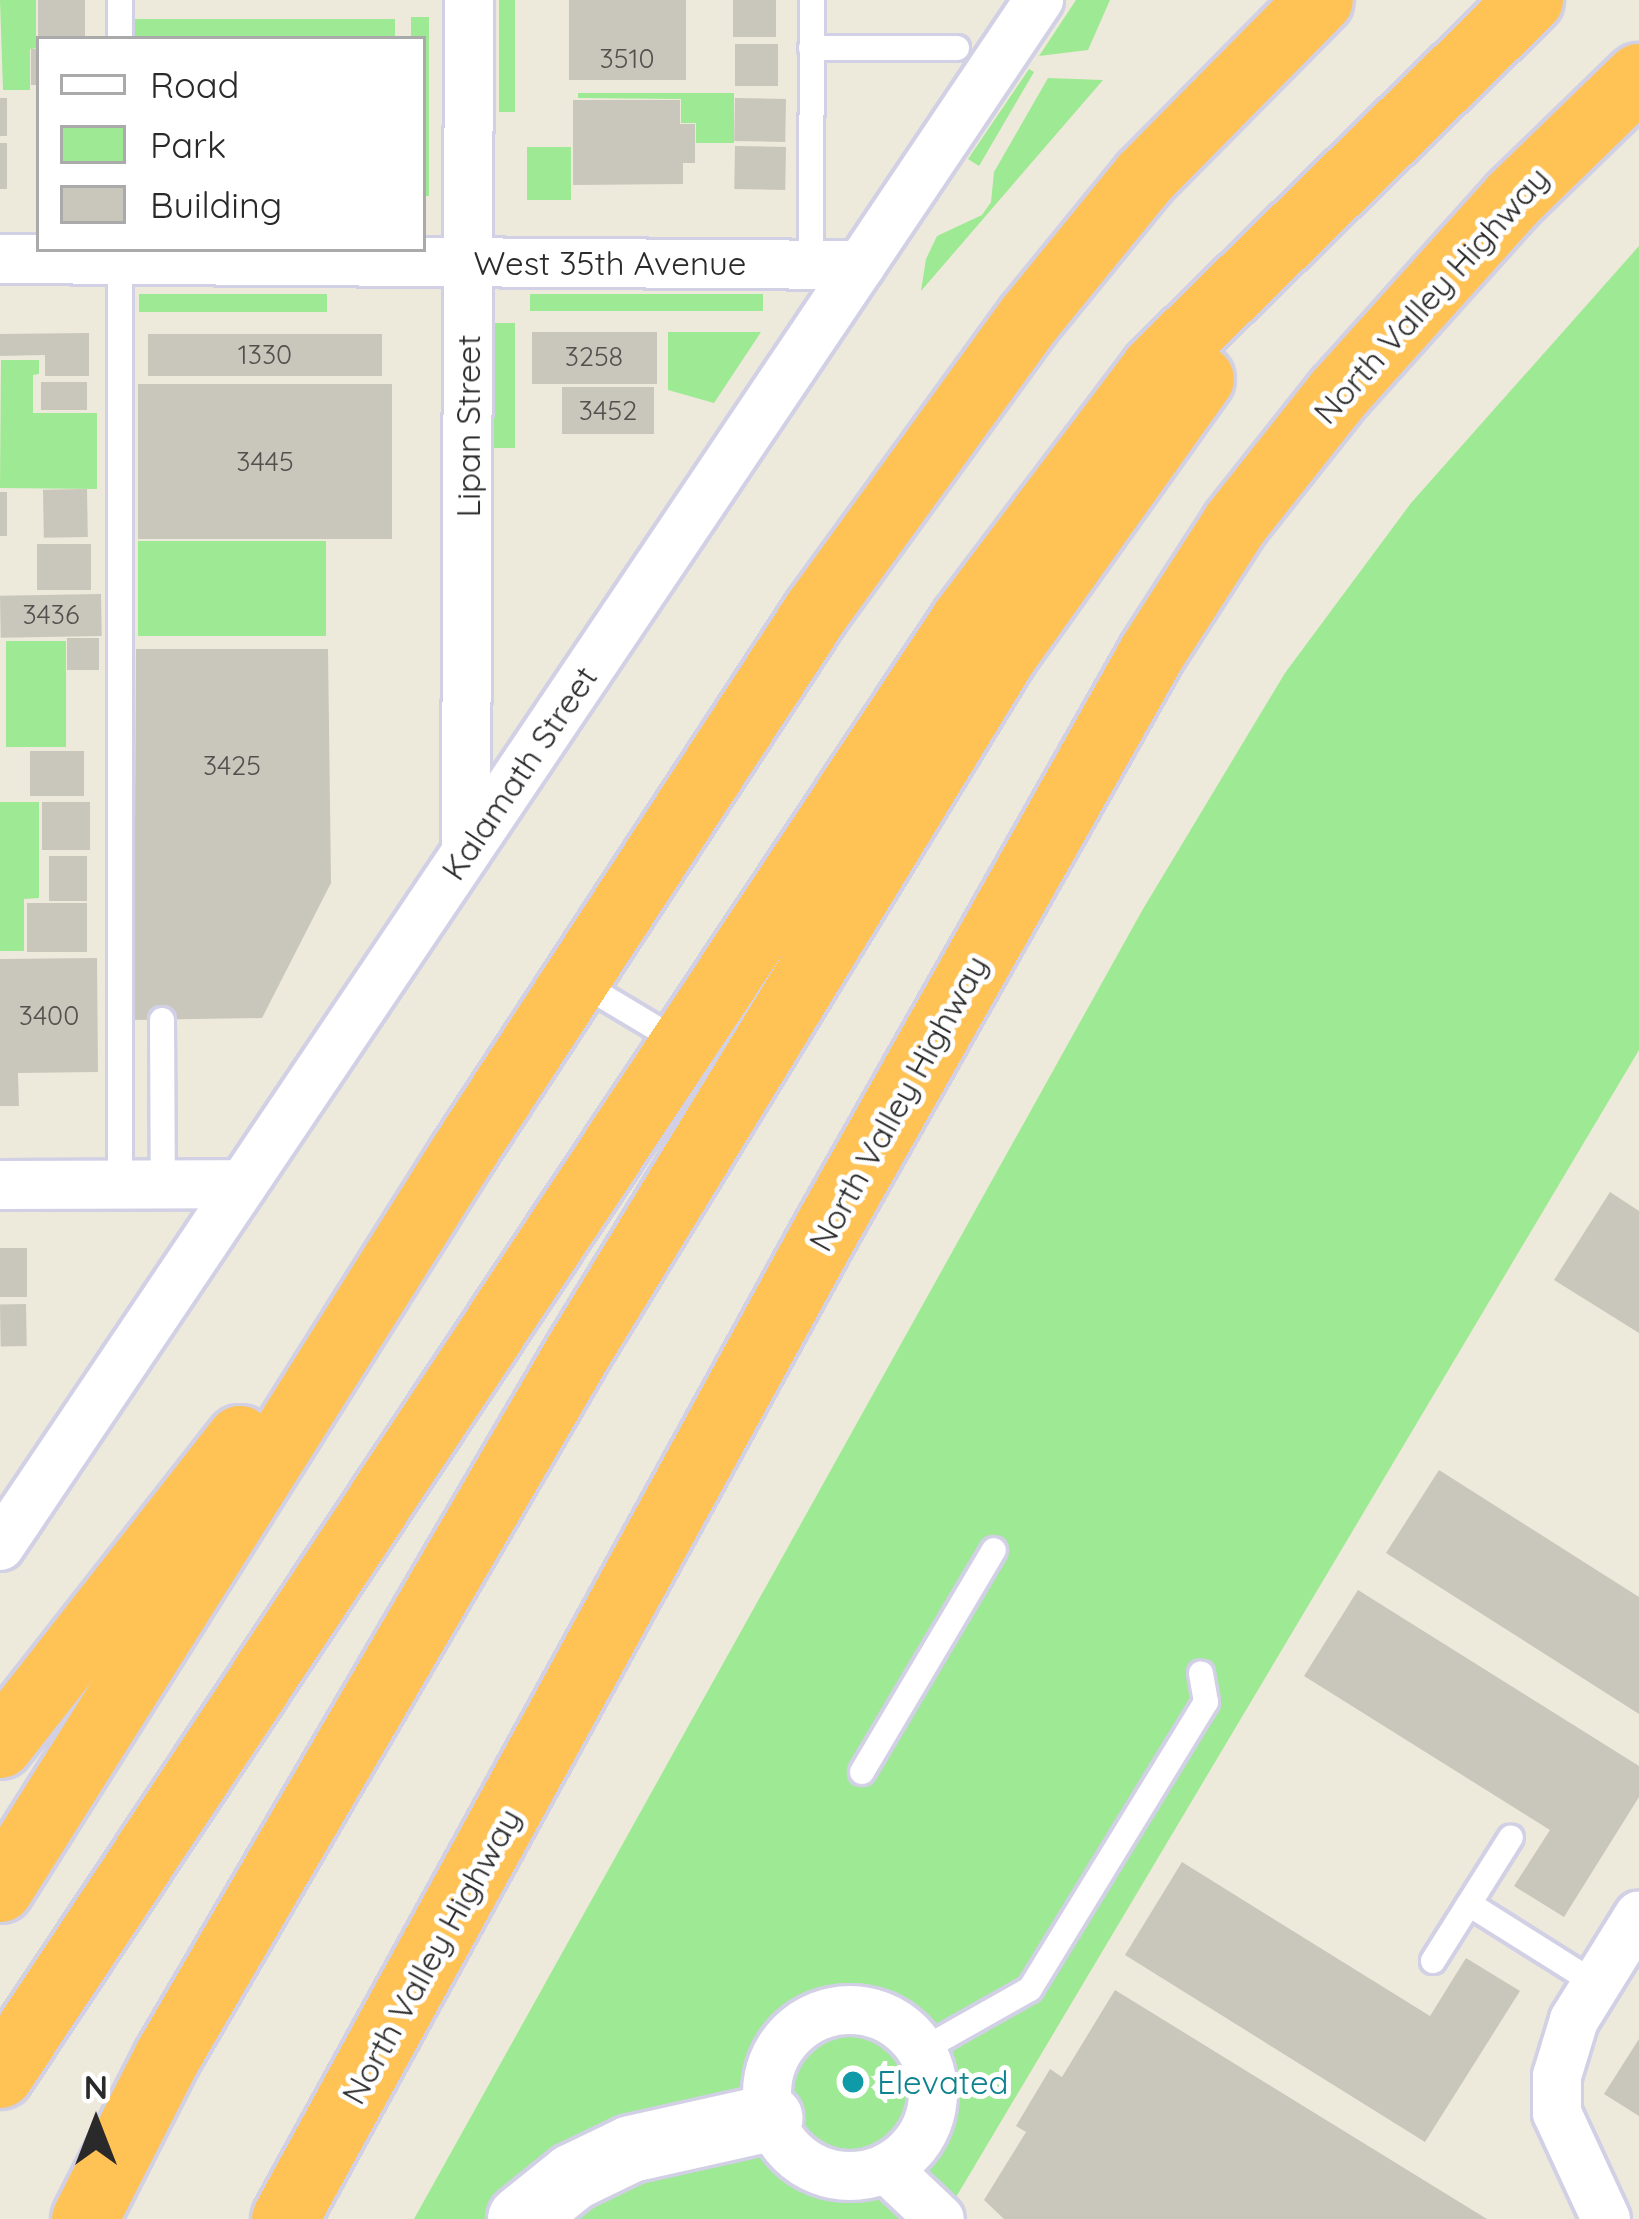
<!DOCTYPE html>
<html>
<head>
<meta charset="utf-8">
<style>
	body { margin:0 }
	#map { position:relative; width:1639px; height:2219px; overflow:hidden; background:#eeeadb; font-family:Quicksand,sans-serif }
	div>[style] { position:absolute }
	[style*='--x'] { left:calc(var(--x)*1px); top:calc(var(--y)*1px); width:calc(var(--w)*1px); rotate:calc(var(--a)*1deg) }
	.green>* { inset:0; background:#9ee993; transform-origin:0 0 }
	.building>* { inset:0; background:#c9c6bb; transform-origin:0 0 }
	.roads { filter:drop-shadow(3px 0 #d1d0e5) drop-shadow(-3px 0 #d1d0e5) drop-shadow(0 3px #d1d0e5) drop-shadow(0 -3px #d1d0e5) }
	.lane>* { height:24px; margin:-12px; padding:0 12px; transform-origin:12px; border-radius:12px; background:#fff }
	.street>* { height:48px; margin:-24px; padding:0 24px; transform-origin:24px; border-radius:24px; background:#fff }
	.street>.ring { margin:-24px; padding:0; box-sizing:content-box; background:none; border:48px solid #fff; border-radius:50% }
	.secondary>* { height:66px; margin:-33px; padding:0 33px; transform-origin:33px; border-radius:33px; background:#fff }
	.highway>* { height:66px; margin:-33px; padding:0 33px; transform-origin:33px; border-radius:33px; background:#ffc255 }
	.dots>* { width:33px; height:33px; translate:-50% -50%; box-sizing:border-box; border:6px solid #fff; border-radius:50% }
	span { translate:-50% -50%; white-space:nowrap; text-align:center; line-height:1.15; -webkit-text-stroke:10px #fff; paint-order:stroke }
	.number-label { font-size:27px; color:#52514e }
	.number-label span { -webkit-text-stroke-width:0 }
	.street-label { font-size:33px; color:#2a2a2a }
	.culture-label { font-size:33px; color:#0d838f }
	.left { translate:0 -50%; text-align:left }
	.legend { position:absolute; left:36px; top:36px; width:390px; height:216px; box-sizing:border-box; background:#fff; border:3px solid #aaa; margin:0; padding:15px 21px; list-style:none; font-size:36px; color:#2a2a2a }
	.legend li { display:flex; align-items:center; gap:24px; height:60px }
	.legend b { width:60px; border:3px solid #aaa }
	.north { position:absolute; left:36px; top:2063px; width:120px; height:120px; -webkit-text-stroke:9px #fff; paint-order:stroke; rotate:0deg; font-size:33px; font-weight:700; line-height:48px; text-align:center; color:#2a2a2a }
	.north::after { content:''; display:block; margin:auto; width:42px; height:54px; background:#2a2a2a; clip-path:polygon(50% 0,100% 100%,50% 72%,0 100%) }
</style>
</head>
<body>
<div id="map">
	<div class="green">
		<div style="clip-path:polygon(0 0,36px 0,36px 37px,100px 39px,39px 39px,39px 48px,30px 49px,30px 90px,3px 90px)"></div>
		<div style="left:499px;top:0;width:16px;height:112px"></div>
		<div style="clip-path:polygon(1076px 0,1110px 0,1088px 50px,1039px 56px)"></div>
		<div style="clip-path:polygon(411px 17px,429px 17px,429px 196px,423px 196px,423px 39px,411px 39px)"></div>
		<div style="left:395px;top:19px;width:20px;height:263px;rotate:90deg"></div>
		<div style="clip-path:polygon(1029px 69px,1034px 72px,979px 166px,968px 159px)"></div>
		<div style="clip-path:polygon(1048px 78px,1103px 80px,921px 291px,926px 259px,937px 236px,982px 215px,991px 202px,994px 172px)"></div>
		<div style="clip-path:polygon(578px 93px,734px 93px,734px 143px,696px 143px,696px 123px,681px 123px,681px 99px,578px 98px)"></div>
		<div style="left:527px;top:147px;width:44px;height:53px"></div>
		<div style="clip-path:polygon(1639px 246px,1639px 1050px,943px 2219px,414px 2219px,1143px 909px,1285px 673px,1411px 503px)"></div>
		<div style="left:327px;top:294px;width:18px;height:188px;rotate:90deg"></div>
		<div style="left:530px;top:294px;width:233px;height:17px"></div>
		<div style="left:494px;top:323px;width:21px;height:125px"></div>
		<div style="clip-path:polygon(668px 332px,761px 332px,714px 403px,668px 390px)"></div>
		<div style="clip-path:polygon(1px 360px,39px 360px,39px 374px,33px 375px,33px 413px,97px 413px,97px 489px,0 488px)"></div>
		<div style="left:138px;top:541px;width:188px;height:95px"></div>
		<div style="left:6px;top:641px;width:60px;height:106px"></div>
		<div style="clip-path:polygon(0 802px,39px 802px,39px 898px,24px 899px,24px 951px,0 951px)"></div>
	</div>
	<div class="building">
		<div style="left:38px;top:0;width:47px;height:36px"></div>
		<div style="left:569px;top:0;width:117px;height:80px"></div>
		<div style="left:733px;top:0;width:43px;height:37px"></div>
		<div style="left:778px;top:44px;width:42px;height:43px;rotate:90deg"></div>
		<div style="left:31px;top:49px;width:8px;height:36px"></div>
		<div style="left:0;top:98px;width:7px;height:38px"></div>
		<div style="left:735px;top:98px;width:51px;height:43px;rotate:1deg"></div>
		<div style="clip-path:polygon(573px 100px,680px 100px,680px 124px,695px 124px,695px 163px,683px 163px,683px 184px,573px 185px)"></div>
		<div style="left:0;top:143px;width:7px;height:46px"></div>
		<div style="left:735px;top:146px;width:51px;height:43px;rotate:1deg"></div>
		<div style="left:532px;top:332px;width:125px;height:52px"></div>
		<div style="clip-path:polygon(89px 333px,89px 376px,45px 376px,45px 355px,0 356px,0 334px)"></div>
		<div style="left:148px;top:334px;width:234px;height:42px"></div>
		<div style="left:41px;top:382px;width:46px;height:28px"></div>
		<div style="left:138px;top:384px;width:254px;height:155px"></div>
		<div style="left:562px;top:387px;width:92px;height:47px"></div>
		<div style="left:87px;top:489px;width:48px;height:44px;rotate:89deg"></div>
		<div style="left:0;top:492px;width:7px;height:44px"></div>
		<div style="left:37px;top:544px;width:54px;height:46px"></div>
		<div style="left:101px;top:594px;width:42px;height:101px;rotate:89deg"></div>
		<div style="left:67px;top:638px;width:32px;height:32px"></div>
		<div style="clip-path:polygon(136px 649px,328px 649px,331px 883px,262px 1018px,134px 1020px)"></div>
		<div style="left:30px;top:751px;width:54px;height:45px"></div>
		<div style="left:42px;top:802px;width:48px;height:48px"></div>
		<div style="left:49px;top:856px;width:38px;height:45px"></div>
		<div style="left:87px;top:903px;width:49px;height:60px;rotate:90deg"></div>
		<div style="clip-path:polygon(97px 958px,98px 1072px,18px 1073px,19px 1106px,0 1106px,0 959px)"></div>
		<div style="clip-path:polygon(1610px 1192px,1639px 1211px,1639px 1333px,1554px 1280px)"></div>
		<div style="left:27px;top:1248px;width:49px;height:27px;rotate:90deg"></div>
		<div style="left:26px;top:1304px;width:42px;height:26px;rotate:89deg"></div>
		<div style="clip-path:polygon(1439px 1470px,1639px 1597px,1639px 1714px,1386px 1553px)"></div>
		<div style="clip-path:polygon(1358px 1590px,1639px 1766px,1639px 1797px,1564px 1917px,1514px 1886px,1550px 1830px,1304px 1676px)"></div>
		<div style="clip-path:polygon(1182px 1862px,1430px 2016px,1466px 1958px,1520px 1991px,1425px 2142px,1125px 1955px)"></div>
		<div style="clip-path:polygon(1115px 1990px,1487px 2219px,1004px 2219px,984px 2200px,1026px 2132px,1016px 2126px,1050px 2069px,1062px 2077px)"></div>
		<div style="clip-path:polygon(1639px 2039px,1639px 2116px,1604px 2094px)"></div>
	</div>
	<div class="roads">
		<div class="lane">
			<div style="--x:120;--y:0;--w:39;--a:90"></div>
			<div style="--x:811;--y:48;--w:146;--a:0"></div>
			<div style="--x:120;--y:251;--w:933;--a:90"></div>
			<div style="--x:811;--y:265;--w:265;--a:-89.8"></div>
			<div style="--x:579;--y:982;--w:119;--a:30.9"></div>
			<div style="--x:162;--y:1020;--w:164;--a:89.7"></div>
			<div style="--x:862;--y:1772;--w:258;--a:-59.3"></div>
			<div style="--x:1469;--y:1904;--w:150;--a:32.2"></div>
			<div style="--x:1433;--y:1961;--w:146;--a:-57.8"></div>
			<div style="--x:922;--y:2050;--w:124;--a:-29.5"></div>
			<div style="--x:1030;--y:1989;--w:337;--a:-58.5"></div>
			<div style="--x:1206;--y:1702;--w:29;--a:-100"></div>
		</div>
		<div class="street">
			<div style="--x:0;--y:259;--w:861;--a:0.4"></div>
			<div style="--x:466;--y:852;--w:852;--a:-89.8"></div>
			<div style="--x:0;--y:1185;--w:243;--a:-0.2"></div>
			<div style="--x:0;--y:1546;--w:1863;--a:-56.1"></div>
			<div class="ring" style="left:767px;top:2010px;width:118px;height:118px"></div>
			<div style="--x:886;--y:2168;--w:74;--a:43.4"></div>
			<div style="--x:1606;--y:2219;--w:117;--a:-114.8"></div>
			<div style="--x:1557;--y:2113;--w:37;--a:-90"></div>
			<div style="--x:1557;--y:2076;--w:59;--a:-73.1"></div>
			<div style="--x:1574;--y:2020;--w:123;--a:-58.2"></div>
		</div>
		<div class="secondary">
			<div style="--x:521;--y:2219;--w:67;--a:-38.9"></div>
			<div style="--x:573;--y:2177;--w:64;--a:-25.8"></div>
			<div style="--x:631;--y:2149;--w:142;--a:-12.6"></div>
		</div>
		<div class="highway">
			<div style="--x:0;--y:1745;--w:389;--a:-51.9"></div>
			<div style="--x:0;--y:1889;--w:871;--a:-57.81"></div>
			<div style="--x:464;--y:1152;--w:646;--a:-56.88"></div>
			<div style="--x:817;--y:611;--w:362;--a:-54"></div>
			<div style="--x:1030;--y:318;--w:181;--a:-50.8"></div>
			<div style="--x:1144;--y:178;--w:250;--a:-45.3"></div>
			<div style="--x:0;--y:2075;--w:1743;--a:-56.46"></div>
			<div style="--x:963;--y:622;--w:317;--a:-52.9"></div>
			<div style="--x:1154;--y:369;--w:527;--a:-44.46"></div>
			<div style="--x:85;--y:2219;--w:181;--a:-63"></div>
			<div style="--x:167;--y:2058;--w:815;--a:-59.78"></div>
			<div style="--x:577;--y:1354;--w:819;--a:-58.58"></div>
			<div style="--x:1004;--y:655;--w:339;--a:-54.5"></div>
			<div style="--x:285;--y:2219;--w:1118;--a:-61.3"></div>
			<div style="--x:822;--y:1238;--w:672;--a:-60.57"></div>
			<div style="--x:1152;--y:653;--w:153;--a:-57.2"></div>
			<div style="--x:1235;--y:524;--w:167;--a:-51.6"></div>
			<div style="--x:1339;--y:393;--w:262;--a:-48.1"></div>
			<div style="--x:1514;--y:198;--w:174;--a:-44.1"></div>
		</div>
	</div>
	<div class="dots">
		<div style="left:853px;top:2082px;background:#0f9aa8"></div>
	</div>
	<div class="number-label">
		<span style="left:627px;top:59px">3510</span>
		<span style="left:265px;top:355px">1330</span>
		<span style="left:594px;top:357px">3258</span>
		<span style="left:608px;top:411px">3452</span>
		<span style="left:265px;top:462px">3445</span>
		<span style="left:51px;top:615px">3436</span>
		<span style="left:232px;top:766px">3425</span>
		<span style="left:49px;top:1016px">3400</span>
	</div>
	<div class="street-label">
		<span style="left:610px;top:263px">West 35th Avenue</span>
		<span style="left:1431px;top:295px;rotate:-48deg">North Valley Highway</span>
		<span style="left:468px;top:426px;rotate:-90deg">Lipan Street</span>
		<span style="left:519px;top:773px;rotate:-56deg">Kalamath Street</span>
		<span style="left:898px;top:1103px;rotate:-61deg">North Valley Highway</span>
		<span style="left:431px;top:1956px;rotate:-61deg">North Valley Highway</span>
	</div>
	<div class="culture-label">
		<span class="left" style="left:877px;top:2082px">Elevated</span>
	</div>
	<ul class="legend">
	<li><b style="height:15px;background:#fff"></b>Road</li>
	<li><b style="height:33px;background:#9ee993"></b>Park</li>
	<li><b style="height:33px;background:#c9c6bb"></b>Building</li>
	</ul>
	<div class="north">N</div>
</div>
</body>
</html>
